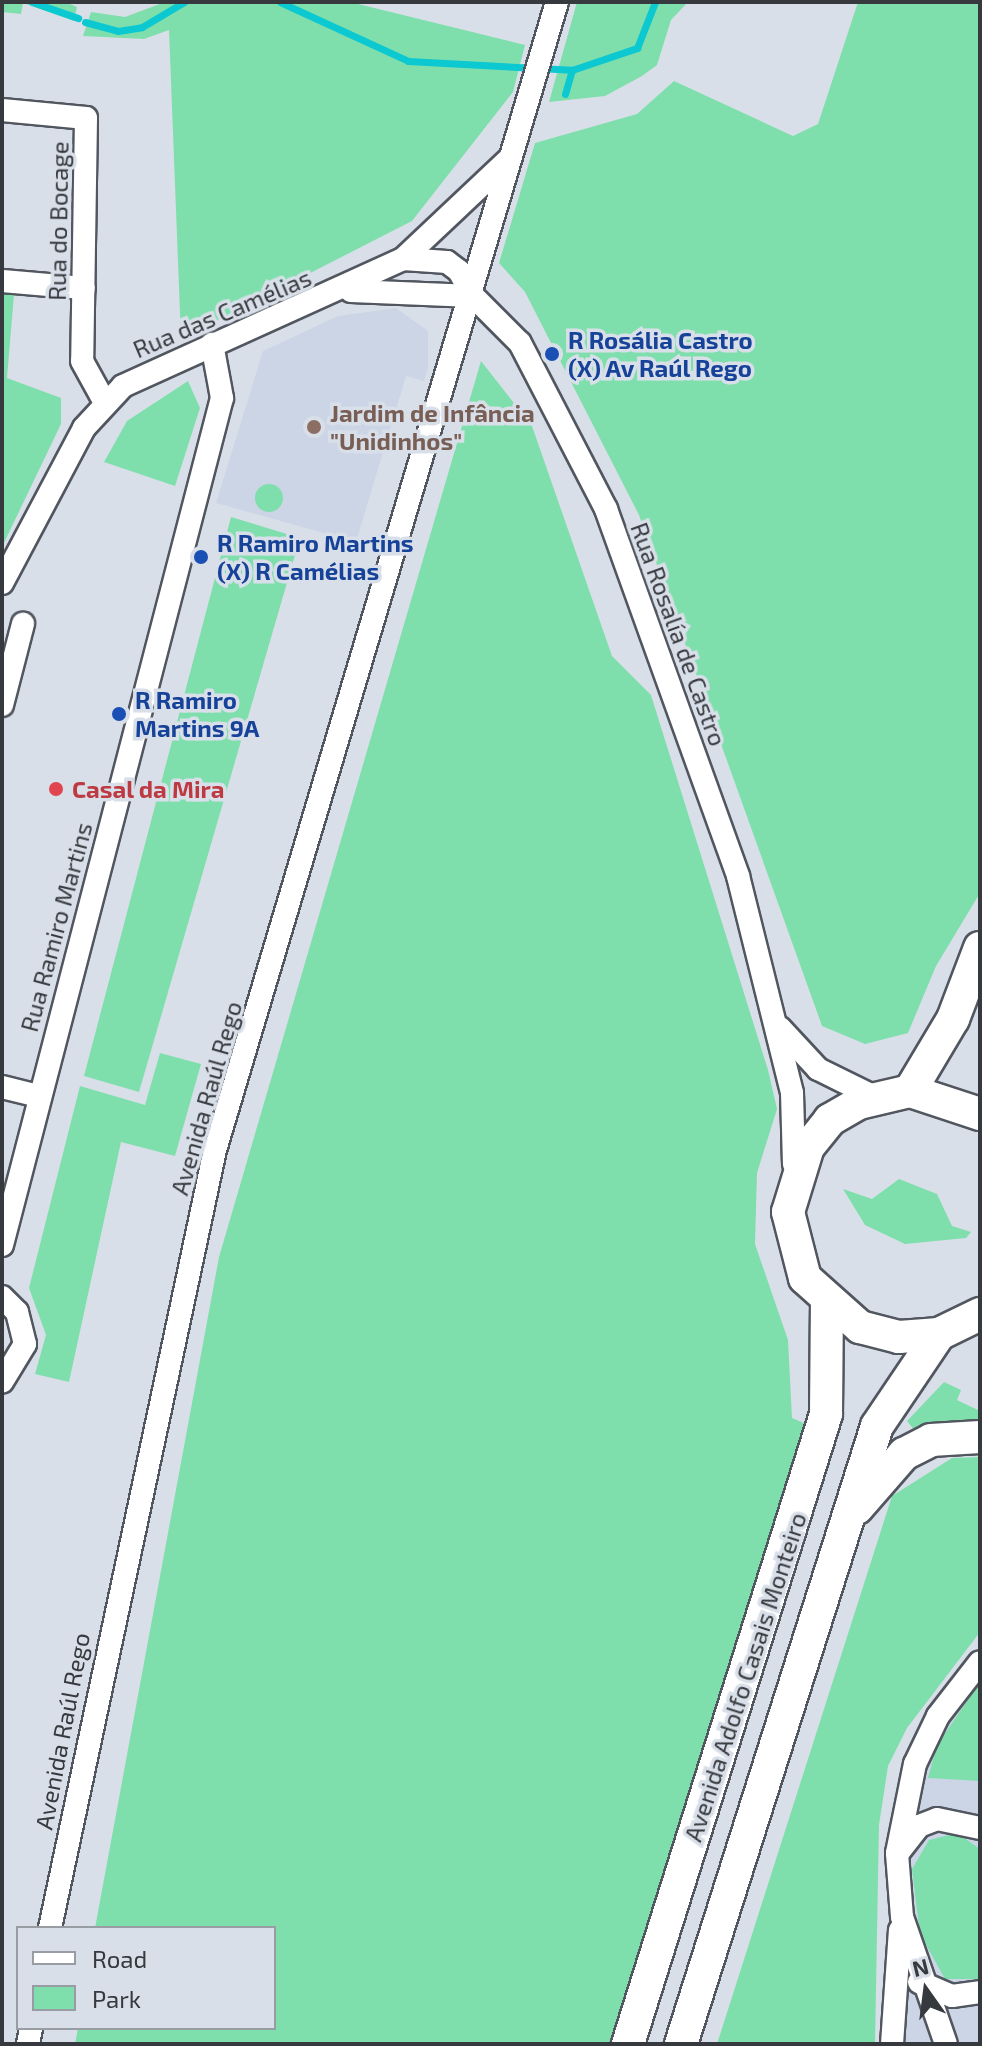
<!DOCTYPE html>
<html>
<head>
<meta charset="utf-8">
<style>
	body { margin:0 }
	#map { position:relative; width:982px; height:2046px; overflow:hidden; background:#d9dfe9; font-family:"Exo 2",sans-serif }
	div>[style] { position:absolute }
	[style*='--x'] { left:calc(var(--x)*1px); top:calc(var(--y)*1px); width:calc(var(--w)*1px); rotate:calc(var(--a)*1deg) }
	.built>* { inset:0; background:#cbd5e6 }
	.green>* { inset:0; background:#7fdfac }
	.round { border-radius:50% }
	.stream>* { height:7px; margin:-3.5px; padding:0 3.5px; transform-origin:3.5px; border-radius:3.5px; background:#0bc8d1 }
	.roads { filter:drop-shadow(2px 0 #51565f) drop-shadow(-2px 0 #51565f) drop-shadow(0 2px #51565f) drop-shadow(0 -2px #51565f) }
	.street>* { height:22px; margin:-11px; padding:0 11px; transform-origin:11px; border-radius:11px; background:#fff }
	.secondary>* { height:32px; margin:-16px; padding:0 16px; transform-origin:16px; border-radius:16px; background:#fff }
	.dots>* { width:22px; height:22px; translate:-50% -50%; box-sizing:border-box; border:4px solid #d9dfe9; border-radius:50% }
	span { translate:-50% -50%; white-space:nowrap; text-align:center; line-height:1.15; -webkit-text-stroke:7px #d9dfe9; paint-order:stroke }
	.street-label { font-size:24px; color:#36393d }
	.transit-label { font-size:24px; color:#164399; font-weight:700 }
	.left { translate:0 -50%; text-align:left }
	.education-label { font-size:24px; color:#785e54; font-weight:700 }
	.health-label { font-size:24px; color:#be3a42; font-weight:700 }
	.frame { position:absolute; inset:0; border:4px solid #36393d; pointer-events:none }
	.legend { position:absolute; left:16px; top:1926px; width:260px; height:104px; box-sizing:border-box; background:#d9dfe9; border:2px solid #989da4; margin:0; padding:10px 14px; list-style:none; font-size:24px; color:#36393d }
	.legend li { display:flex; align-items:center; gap:16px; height:40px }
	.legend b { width:40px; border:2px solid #989da4 }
	.north { position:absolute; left:886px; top:1950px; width:80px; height:80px; -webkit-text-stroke:6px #d9dfe9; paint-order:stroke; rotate:346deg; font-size:22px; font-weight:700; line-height:32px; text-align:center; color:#36393d }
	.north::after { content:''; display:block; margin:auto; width:28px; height:36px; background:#36393d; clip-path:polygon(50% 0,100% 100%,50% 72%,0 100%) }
</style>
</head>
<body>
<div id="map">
	<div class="built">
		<div style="clip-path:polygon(396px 308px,428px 331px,428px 367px,424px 381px,406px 376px,356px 542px,216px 503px,263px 351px,338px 316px)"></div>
		<div style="clip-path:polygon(980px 1662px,980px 2044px,892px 2044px,905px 1792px)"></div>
	</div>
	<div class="green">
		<div style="clip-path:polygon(2px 2px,65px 2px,77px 7px,74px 21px,23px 3px,21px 14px,2px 12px)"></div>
		<div style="clip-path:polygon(165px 2px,350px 2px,525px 45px,513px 92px,412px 221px,181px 339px,169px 30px,144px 39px,83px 36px,91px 12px,125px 17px)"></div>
		<div style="clip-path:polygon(577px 2px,688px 2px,671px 20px,657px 65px,642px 76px,605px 96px,549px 102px)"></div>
		<div style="clip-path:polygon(858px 2px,980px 2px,980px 893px,936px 966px,908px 1033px,865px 1044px,822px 1026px,639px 515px,525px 292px,499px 263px,535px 143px,637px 114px,674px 81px,793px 136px,818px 124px)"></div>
		<div style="clip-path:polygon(2px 294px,14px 294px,7px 378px,61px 398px,61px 424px,2px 547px)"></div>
		<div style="clip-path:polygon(481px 361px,532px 426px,612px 656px,651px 695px,768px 1070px,777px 1109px,757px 1173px,755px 1244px,788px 1340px,792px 1418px,806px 1424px,610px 2044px,75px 2044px,78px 2028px,274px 2028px,274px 1928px,95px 1928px,219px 1257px)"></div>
		<div style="clip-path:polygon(188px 381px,200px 408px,175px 486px,104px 462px,127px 421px)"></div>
		<div class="round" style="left:255px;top:484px;width:28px;height:28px"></div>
		<div style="clip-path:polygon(231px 517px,300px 538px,139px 1092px,84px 1076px)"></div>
		<div style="clip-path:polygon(160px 1053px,201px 1064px,175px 1156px,121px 1142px,69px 1382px,35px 1374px,46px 1335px,29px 1288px,80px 1086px,145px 1105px)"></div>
		<div style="clip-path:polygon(899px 1179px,937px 1194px,952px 1226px,971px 1232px,966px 1238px,905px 1244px,865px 1225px,843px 1189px,872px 1199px)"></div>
		<div style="clip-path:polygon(944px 1382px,961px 1390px,957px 1400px,980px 1411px,980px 1425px,915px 1431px,907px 1421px)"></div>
		<div style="clip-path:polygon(980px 1457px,980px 1632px,907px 1728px,888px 1766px,879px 1825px,875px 2044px,717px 2044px,892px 1496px,952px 1458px)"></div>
		<div style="clip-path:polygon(980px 1682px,980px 1781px,928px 1778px,937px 1745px)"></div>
		<div style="clip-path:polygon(957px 1833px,980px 1849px,980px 1979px,945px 1979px,920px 1934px,912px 1869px,929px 1840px)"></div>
	</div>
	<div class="stream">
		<div style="--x:32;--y:2;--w:49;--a:19.2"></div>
		<div style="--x:280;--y:2;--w:141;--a:24.7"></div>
		<div style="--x:408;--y:61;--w:164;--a:3.1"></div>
		<div style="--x:572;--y:70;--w:69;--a:-18.7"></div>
		<div style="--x:637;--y:48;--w:49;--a:-68.6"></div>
		<div style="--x:85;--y:22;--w:34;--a:15"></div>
		<div style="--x:118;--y:31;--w:24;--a:-9"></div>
		<div style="--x:142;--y:27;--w:49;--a:-30.8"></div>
		<div style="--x:565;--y:94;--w:25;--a:-74"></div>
	</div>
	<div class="roads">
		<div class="street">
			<div style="--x:2;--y:110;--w:84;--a:5.4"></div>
			<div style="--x:86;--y:118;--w:243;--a:90.9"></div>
			<div style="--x:82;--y:361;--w:46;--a:61.2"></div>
			<div style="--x:403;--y:259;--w:44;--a:3.9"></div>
			<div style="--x:447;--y:262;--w:15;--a:37"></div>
			<div style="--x:459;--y:271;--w:29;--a:61"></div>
			<div style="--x:473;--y:296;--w:66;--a:45"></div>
			<div style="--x:520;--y:343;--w:187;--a:62.6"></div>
			<div style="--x:606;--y:509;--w:390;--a:70.2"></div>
			<div style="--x:738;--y:876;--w:224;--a:76"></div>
			<div style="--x:792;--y:1093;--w:71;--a:88.4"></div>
			<div style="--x:2;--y:281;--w:82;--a:4.9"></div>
			<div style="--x:351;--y:291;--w:122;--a:2.3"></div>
			<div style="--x:2;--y:583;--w:175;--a:-62.1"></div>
			<div style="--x:84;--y:428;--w:57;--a:-47.1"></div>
			<div style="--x:123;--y:386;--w:307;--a:-24.4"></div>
			<div style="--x:403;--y:259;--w:146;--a:-43.3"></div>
			<div style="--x:2;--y:705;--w:84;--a:-75.5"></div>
			<div style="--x:780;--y:1028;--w:56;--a:47.2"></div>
			<div style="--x:818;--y:1069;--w:64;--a:26.2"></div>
			<div style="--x:2;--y:1087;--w:37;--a:14"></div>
			<div style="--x:2;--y:1245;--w:875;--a:-75.44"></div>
			<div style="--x:222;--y:398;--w:55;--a:-100.5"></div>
			<div style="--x:2;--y:1297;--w:21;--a:45"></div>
			<div style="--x:17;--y:1312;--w:33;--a:76"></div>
			<div style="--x:25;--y:1344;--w:44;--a:121.2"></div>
			<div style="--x:898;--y:1853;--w:34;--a:-52"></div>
			<div style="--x:919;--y:1826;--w:19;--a:-21"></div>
			<div style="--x:937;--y:1819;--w:44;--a:11.8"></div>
			<div style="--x:50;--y:1928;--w:795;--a:-78.03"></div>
			<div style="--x:215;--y:1150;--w:1198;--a:-73.41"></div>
			<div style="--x:919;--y:1982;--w:36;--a:23"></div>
			<div style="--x:952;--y:1996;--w:28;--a:-8"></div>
			<div style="--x:28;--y:2044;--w:16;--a:-79"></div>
			<div style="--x:892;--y:2044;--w:114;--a:-86"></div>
			<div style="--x:946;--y:2044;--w:134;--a:-109.1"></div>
			<div style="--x:902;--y:1917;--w:64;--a:-94.5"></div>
			<div style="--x:897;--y:1853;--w:91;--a:-78.6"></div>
			<div style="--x:915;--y:1764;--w:53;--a:-64.4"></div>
			<div style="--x:938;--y:1716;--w:68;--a:-52.1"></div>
		</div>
		<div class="secondary">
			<div style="--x:910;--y:1091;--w:84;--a:-59.2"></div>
			<div style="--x:953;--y:1019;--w:76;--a:-69.2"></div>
			<div style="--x:980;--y:1114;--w:74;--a:-161.8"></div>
			<div style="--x:910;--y:1091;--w:52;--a:166.8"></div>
			<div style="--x:859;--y:1103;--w:34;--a:150"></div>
			<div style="--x:830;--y:1120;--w:35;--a:129"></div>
			<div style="--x:808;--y:1147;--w:68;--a:107.1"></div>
			<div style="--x:788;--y:1212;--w:68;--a:75.6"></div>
			<div style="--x:805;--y:1278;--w:74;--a:41.7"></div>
			<div style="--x:860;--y:1327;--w:40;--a:14.4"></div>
			<div style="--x:899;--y:1337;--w:40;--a:-4.3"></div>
			<div style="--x:939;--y:1334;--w:46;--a:-26"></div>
			<div style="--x:857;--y:1508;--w:72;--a:-49"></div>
			<div style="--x:904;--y:1454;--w:30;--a:-27"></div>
			<div style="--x:931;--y:1440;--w:49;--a:-3.5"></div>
			<div style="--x:628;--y:2044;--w:660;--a:-72.55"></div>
			<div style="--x:826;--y:1414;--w:110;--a:-89.5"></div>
			<div style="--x:681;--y:2044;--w:648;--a:-72.4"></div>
			<div style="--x:877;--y:1426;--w:111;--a:-56"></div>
		</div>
	</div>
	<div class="dots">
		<div style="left:552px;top:354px;background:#1a4fb4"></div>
		<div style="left:314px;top:427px;background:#8d6e63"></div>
		<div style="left:201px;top:557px;background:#1a4fb4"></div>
		<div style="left:119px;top:714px;background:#1a4fb4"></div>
		<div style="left:56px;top:789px;background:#e0444e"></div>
	</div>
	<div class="street-label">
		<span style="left:58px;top:221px;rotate:-89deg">Rua do Bocage</span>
		<span style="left:222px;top:313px;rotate:-23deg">Rua das Camélias</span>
		<span style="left:679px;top:634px;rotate:70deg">Rua Rosalía de Castro</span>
		<span style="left:56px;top:927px;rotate:-75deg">Rua Ramiro Martins</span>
		<span style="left:206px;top:1098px;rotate:-74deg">Avenida Raúl Rego</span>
		<span style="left:745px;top:1677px;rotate:-72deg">Avenida Adolfo Casais Monteiro</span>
		<span style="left:62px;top:1731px;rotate:-79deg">Avenida Raúl Rego</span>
	</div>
	<div class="transit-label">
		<span class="left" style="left:568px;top:354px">R Rosália Castro<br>(X) Av Raúl Rego</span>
		<span class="left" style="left:217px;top:557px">R Ramiro Martins<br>(X) R Camélias</span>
		<span class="left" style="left:135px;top:714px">R Ramiro<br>Martins 9A</span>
	</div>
	<div class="education-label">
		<span class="left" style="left:330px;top:427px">Jardim de Infância<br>"Unidinhos"</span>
	</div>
	<div class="health-label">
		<span class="left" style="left:72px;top:789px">Casal da Mira</span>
	</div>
	<div class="frame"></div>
	<ul class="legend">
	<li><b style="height:10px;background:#fff"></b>Road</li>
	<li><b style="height:22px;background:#7fdfac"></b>Park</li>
	</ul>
	<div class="north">N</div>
</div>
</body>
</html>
